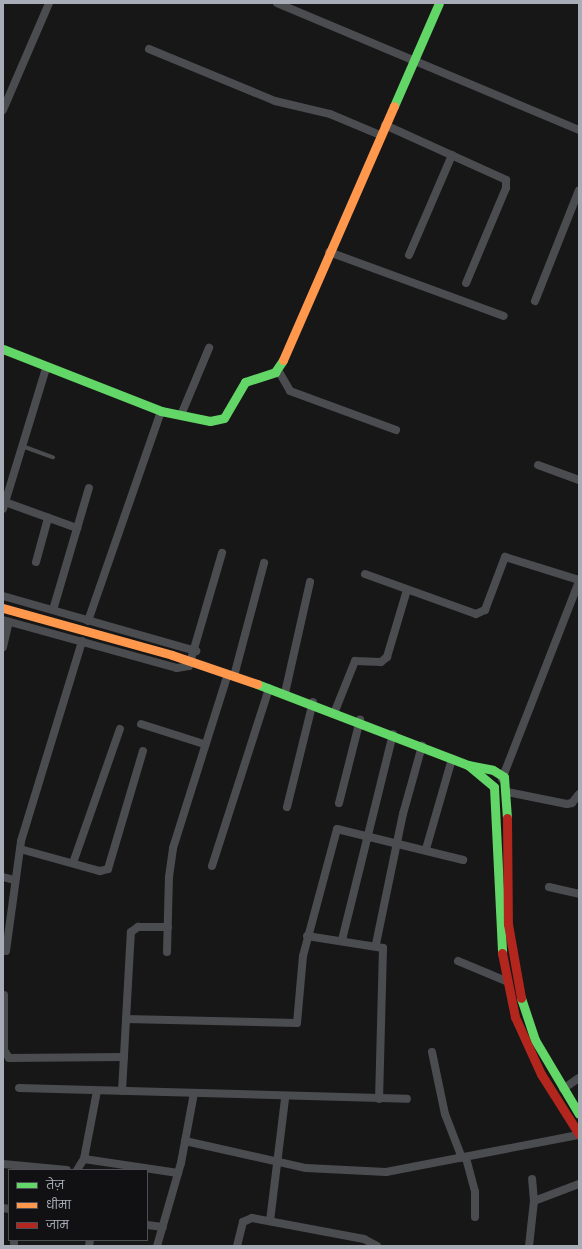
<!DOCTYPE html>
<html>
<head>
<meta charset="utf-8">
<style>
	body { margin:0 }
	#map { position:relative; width:582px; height:1249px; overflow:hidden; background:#171717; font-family:Poppins,"Noto Sans Devanagari",sans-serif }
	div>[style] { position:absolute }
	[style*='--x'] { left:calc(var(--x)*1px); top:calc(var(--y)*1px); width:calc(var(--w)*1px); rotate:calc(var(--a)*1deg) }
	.lane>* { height:4px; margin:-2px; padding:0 2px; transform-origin:2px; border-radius:2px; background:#4b4c50 }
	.street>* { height:8px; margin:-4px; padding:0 4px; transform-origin:4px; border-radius:4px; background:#4b4c50 }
	.fast>* { height:9px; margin:-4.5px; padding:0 4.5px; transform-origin:4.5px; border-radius:4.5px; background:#63d668 }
	.slow>* { height:9px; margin:-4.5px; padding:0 4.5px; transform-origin:4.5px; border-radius:4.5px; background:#ff974d }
	.jam>* { height:9px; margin:-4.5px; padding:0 4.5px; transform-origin:4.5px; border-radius:4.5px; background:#b3261e }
	span { translate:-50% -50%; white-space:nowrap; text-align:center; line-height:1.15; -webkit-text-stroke:3px #111113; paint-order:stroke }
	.frame { position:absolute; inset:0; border:4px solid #a8adb8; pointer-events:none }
	.legend { position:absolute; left:8px; top:1169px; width:140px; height:72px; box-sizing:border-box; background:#111113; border:1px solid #4d4f55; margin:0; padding:5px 7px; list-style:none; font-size:12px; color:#a8adb8 }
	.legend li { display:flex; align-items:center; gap:8px; height:20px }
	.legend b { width:20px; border:1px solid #4d4f55 }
</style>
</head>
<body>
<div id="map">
	<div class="lane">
		<div style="--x:22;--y:446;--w:33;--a:20"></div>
	</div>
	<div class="street">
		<div style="--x:277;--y:3;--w:328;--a:22.8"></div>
		<div style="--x:149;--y:49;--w:136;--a:22.4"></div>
		<div style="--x:275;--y:101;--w:57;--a:13.3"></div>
		<div style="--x:330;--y:114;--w:54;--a:22.8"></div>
		<div style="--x:3;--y:110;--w:116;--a:-66.7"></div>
		<div style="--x:385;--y:125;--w:133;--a:24.4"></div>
		<div style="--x:506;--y:180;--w:8;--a:90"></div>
		<div style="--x:506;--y:188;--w:103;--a:112.8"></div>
		<div style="--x:329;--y:252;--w:186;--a:20.1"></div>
		<div style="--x:409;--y:255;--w:109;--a:-66.7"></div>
		<div style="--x:535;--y:301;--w:119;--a:-68.4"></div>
		<div style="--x:278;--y:370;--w:24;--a:60"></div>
		<div style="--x:290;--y:391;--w:113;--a:20.2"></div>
		<div style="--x:181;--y:415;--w:73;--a:-67.3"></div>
		<div style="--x:538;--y:465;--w:44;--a:20.1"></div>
		<div style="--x:5;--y:502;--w:77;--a:19.9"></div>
		<div style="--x:3;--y:509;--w:147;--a:-73"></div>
		<div style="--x:36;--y:562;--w:46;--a:-74.7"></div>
		<div style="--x:365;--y:574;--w:118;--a:19.8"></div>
		<div style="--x:476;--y:614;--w:10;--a:-24"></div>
		<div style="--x:485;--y:610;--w:57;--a:-69.3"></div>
		<div style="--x:505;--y:557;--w:77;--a:17.3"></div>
		<div style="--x:3;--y:596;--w:201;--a:15.9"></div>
		<div style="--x:53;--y:610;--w:127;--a:-73.6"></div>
		<div style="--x:3;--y:620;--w:180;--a:15.4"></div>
		<div style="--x:177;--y:668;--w:12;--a:-9"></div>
		<div style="--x:189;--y:666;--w:118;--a:-73.7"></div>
		<div style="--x:88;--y:621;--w:222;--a:-70.8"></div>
		<div style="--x:3;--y:647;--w:26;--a:-77"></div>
		<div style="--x:234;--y:676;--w:117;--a:-75.1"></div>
		<div style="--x:285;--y:693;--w:114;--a:-77.3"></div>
		<div style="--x:335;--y:711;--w:54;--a:-68.2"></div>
		<div style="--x:355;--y:661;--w:26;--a:2"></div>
		<div style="--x:381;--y:662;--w:8;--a:-40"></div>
		<div style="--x:387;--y:657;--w:70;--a:-73.4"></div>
		<div style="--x:141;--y:724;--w:66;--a:17.6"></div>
		<div style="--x:502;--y:779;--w:212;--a:-68.7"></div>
		<div style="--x:507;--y:792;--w:61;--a:11.3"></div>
		<div style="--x:567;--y:804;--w:5;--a:-11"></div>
		<div style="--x:572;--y:803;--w:11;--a:-52"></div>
		<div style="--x:339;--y:803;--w:86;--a:-75.8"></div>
		<div style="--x:287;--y:807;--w:108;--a:-76.1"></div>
		<div style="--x:20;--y:849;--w:83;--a:15.4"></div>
		<div style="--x:100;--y:871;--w:8;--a:-14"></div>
		<div style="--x:108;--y:869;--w:123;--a:-73.5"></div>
		<div style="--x:426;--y:849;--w:94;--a:-73.9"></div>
		<div style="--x:73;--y:863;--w:142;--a:-70.7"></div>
		<div style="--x:212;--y:866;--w:187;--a:-72.2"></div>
		<div style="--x:3;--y:877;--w:11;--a:15"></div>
		<div style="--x:549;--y:887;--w:31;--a:13"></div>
		<div style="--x:307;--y:936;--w:77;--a:9"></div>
		<div style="--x:383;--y:948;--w:151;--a:91.5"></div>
		<div style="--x:342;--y:940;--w:212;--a:-76.1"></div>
		<div style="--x:376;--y:944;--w:133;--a:-78.3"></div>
		<div style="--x:403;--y:814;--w:71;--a:-74.4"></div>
		<div style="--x:6;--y:951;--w:111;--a:-82.2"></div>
		<div style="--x:21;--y:841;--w:209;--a:-73"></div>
		<div style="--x:167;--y:952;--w:75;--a:-88.5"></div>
		<div style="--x:169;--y:877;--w:29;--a:-82"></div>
		<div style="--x:173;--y:848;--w:182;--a:-72.5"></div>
		<div style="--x:458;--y:961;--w:52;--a:22.6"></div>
		<div style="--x:4;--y:995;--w:55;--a:90"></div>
		<div style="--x:4;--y:1050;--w:9;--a:58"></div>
		<div style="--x:9;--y:1058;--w:115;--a:-0.5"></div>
		<div style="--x:126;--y:1019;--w:171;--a:1.3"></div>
		<div style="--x:297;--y:1023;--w:67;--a:-84.9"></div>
		<div style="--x:303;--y:956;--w:131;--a:-75"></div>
		<div style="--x:337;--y:829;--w:130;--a:13.8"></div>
		<div style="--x:432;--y:1052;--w:63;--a:78.2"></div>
		<div style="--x:445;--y:1114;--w:47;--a:68.9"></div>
		<div style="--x:19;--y:1088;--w:388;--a:1.6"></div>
		<div style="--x:563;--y:1089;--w:19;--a:-35"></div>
		<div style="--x:122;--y:1091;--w:159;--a:-86.8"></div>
		<div style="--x:131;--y:932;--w:9;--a:-36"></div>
		<div style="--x:138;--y:927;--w:30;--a:0"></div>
		<div style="--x:185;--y:1141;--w:124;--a:12.6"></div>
		<div style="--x:306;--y:1168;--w:80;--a:2.9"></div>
		<div style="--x:386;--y:1172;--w:197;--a:-10.9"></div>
		<div style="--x:466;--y:1158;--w:35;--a:75"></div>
		<div style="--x:475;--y:1192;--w:25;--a:90"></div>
		<div style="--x:84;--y:1159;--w:95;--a:8.5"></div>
		<div style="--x:3;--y:1164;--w:64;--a:5.4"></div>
		<div style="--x:77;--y:1170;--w:13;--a:-58"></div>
		<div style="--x:84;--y:1159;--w:69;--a:-79.2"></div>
		<div style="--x:534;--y:1201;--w:48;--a:-20.7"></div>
		<div style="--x:3;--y:1208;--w:6;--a:9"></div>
		<div style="--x:270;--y:1221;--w:124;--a:-83"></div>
		<div style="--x:147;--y:1225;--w:16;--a:7"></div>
		<div style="--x:14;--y:1243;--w:3;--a:-90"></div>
		<div style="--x:89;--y:1246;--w:6;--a:-81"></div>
		<div style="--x:157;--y:1246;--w:86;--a:-73.9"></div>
		<div style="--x:181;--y:1163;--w:71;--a:-79.5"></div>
		<div style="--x:237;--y:1246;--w:25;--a:-76"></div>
		<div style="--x:243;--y:1222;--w:10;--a:-24"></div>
		<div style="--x:252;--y:1218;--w:114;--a:10.6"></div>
		<div style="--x:364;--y:1239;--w:15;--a:28"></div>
		<div style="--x:529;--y:1246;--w:45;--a:-83.7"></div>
		<div style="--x:534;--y:1201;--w:22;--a:-95"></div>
	</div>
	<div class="fast">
		<div style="--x:394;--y:106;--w:112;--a:-66.4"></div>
		<div style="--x:3;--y:349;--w:170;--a:21.4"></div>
		<div style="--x:161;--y:411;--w:50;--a:11.5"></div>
		<div style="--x:210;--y:421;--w:14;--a:-12"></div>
		<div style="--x:224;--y:418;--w:42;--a:-59.7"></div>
		<div style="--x:245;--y:382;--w:32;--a:-18"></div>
		<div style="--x:275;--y:372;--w:14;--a:-56"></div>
		<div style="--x:257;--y:684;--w:226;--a:21"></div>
		<div style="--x:468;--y:765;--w:25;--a:11"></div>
		<div style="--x:493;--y:770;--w:13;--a:32"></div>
		<div style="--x:504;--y:777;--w:41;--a:85.8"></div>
		<div style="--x:468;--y:765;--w:34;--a:40"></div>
		<div style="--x:494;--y:787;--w:166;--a:87.2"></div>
		<div style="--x:521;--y:998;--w:44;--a:71.6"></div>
		<div style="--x:535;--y:1040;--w:86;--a:59.3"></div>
	</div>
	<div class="slow">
		<div style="--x:283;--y:360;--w:277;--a:-66.4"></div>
		<div style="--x:3;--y:608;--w:175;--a:15.5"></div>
		<div style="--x:172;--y:655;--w:90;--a:18.8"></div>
	</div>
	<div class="jam">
		<div style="--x:507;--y:818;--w:106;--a:89.5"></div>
		<div style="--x:508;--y:924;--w:75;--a:80"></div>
		<div style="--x:502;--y:953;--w:65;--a:78.5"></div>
		<div style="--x:515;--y:1017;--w:63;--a:65.5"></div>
		<div style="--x:541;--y:1074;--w:71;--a:57.7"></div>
	</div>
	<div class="frame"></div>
	<ul class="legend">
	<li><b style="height:5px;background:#63d668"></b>तेज़</li>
	<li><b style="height:5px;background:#ff974d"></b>धीमा</li>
	<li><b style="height:5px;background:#b3261e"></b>जाम</li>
	</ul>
</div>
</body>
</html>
